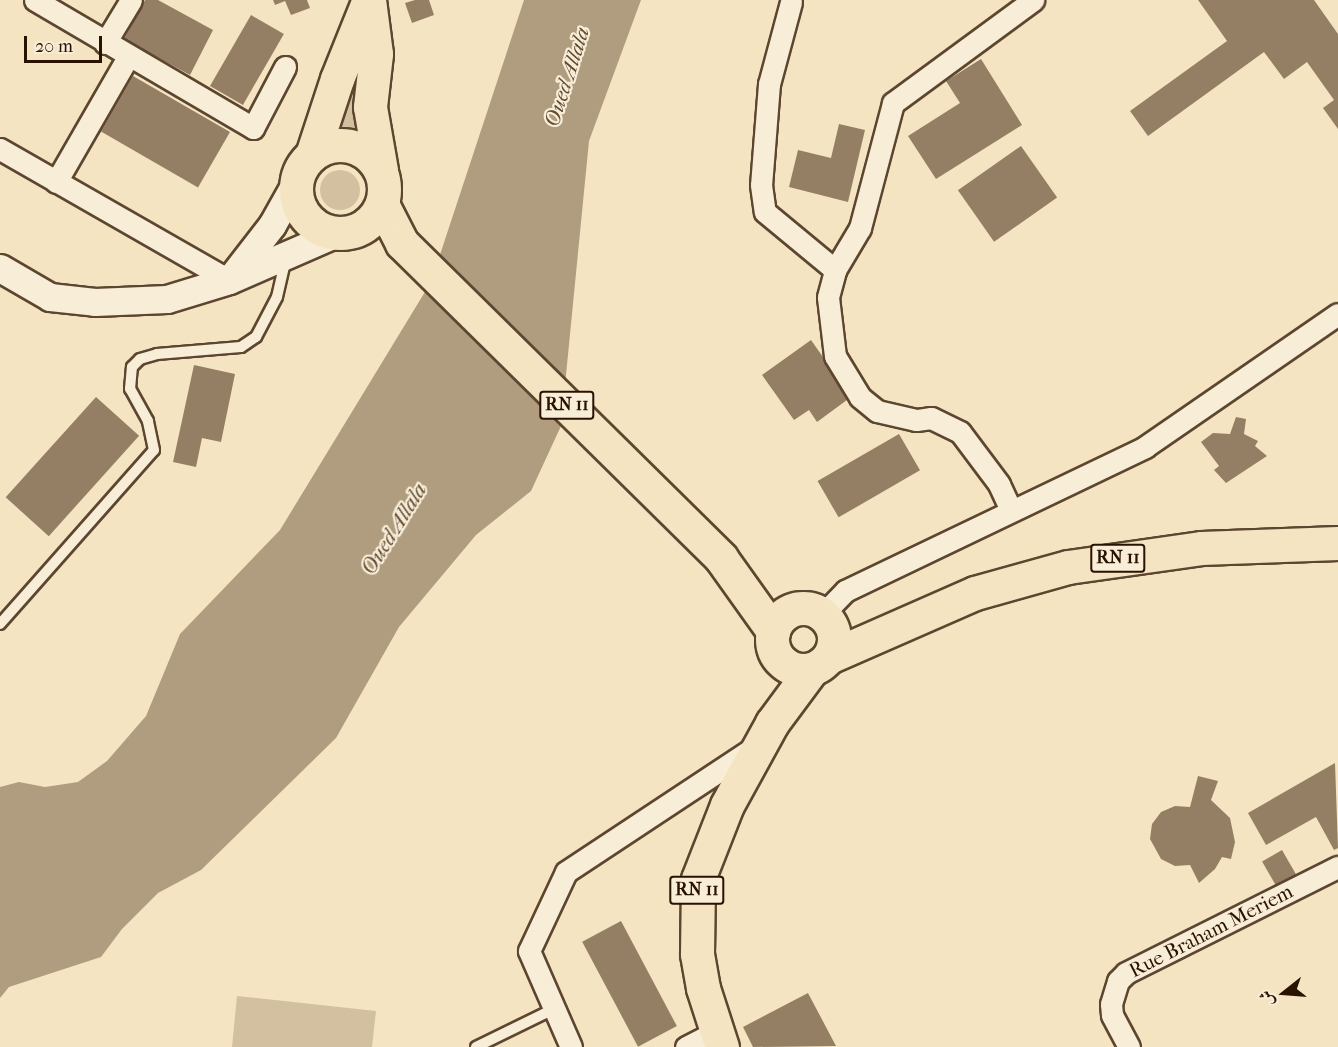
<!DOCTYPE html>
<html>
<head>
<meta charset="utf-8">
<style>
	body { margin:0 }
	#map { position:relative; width:1338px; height:1047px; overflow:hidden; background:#f5e4c1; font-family:"IM FELL French Canon",Amiri,serif }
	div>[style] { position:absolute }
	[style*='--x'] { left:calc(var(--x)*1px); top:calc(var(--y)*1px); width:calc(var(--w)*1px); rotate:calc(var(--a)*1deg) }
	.green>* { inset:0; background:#d2c0a0 }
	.round { border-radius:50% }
	.water>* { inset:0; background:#b09d7f }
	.building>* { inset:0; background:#947f64; transform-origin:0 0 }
	.roads { filter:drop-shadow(2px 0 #5d4630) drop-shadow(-2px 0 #5d4630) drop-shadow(0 2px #5d4630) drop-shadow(0 -2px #5d4630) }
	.service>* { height:10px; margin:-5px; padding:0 5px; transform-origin:5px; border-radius:5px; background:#f8edd7 }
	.minor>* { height:21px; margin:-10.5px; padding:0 10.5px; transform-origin:10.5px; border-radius:10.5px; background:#f8edd7 }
	.tertiary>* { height:27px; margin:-13.5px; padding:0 13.5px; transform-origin:13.5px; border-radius:13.5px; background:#f8edd7 }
	.primary>* { height:33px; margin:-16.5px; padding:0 16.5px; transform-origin:16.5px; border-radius:16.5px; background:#f5e4c1 }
	.primary>.ring { margin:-16.5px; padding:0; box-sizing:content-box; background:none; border:33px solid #f5e4c1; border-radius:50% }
	span { translate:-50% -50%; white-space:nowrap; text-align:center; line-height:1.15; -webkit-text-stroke:4.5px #f8edd7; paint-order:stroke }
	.shield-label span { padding:2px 4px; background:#f8edd7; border:2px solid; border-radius:4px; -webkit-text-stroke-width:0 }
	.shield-label { font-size:18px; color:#2a1200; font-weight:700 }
	.street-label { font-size:20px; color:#2a1200 }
	.water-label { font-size:21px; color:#604a33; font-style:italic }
	.north { position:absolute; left:1254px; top:963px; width:60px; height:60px; -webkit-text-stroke:4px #f8edd7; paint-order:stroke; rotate:253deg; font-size:16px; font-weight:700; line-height:24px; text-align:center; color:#2a1200 }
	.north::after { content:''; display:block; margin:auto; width:21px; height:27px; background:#2a1200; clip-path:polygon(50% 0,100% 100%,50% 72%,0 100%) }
	.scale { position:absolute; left:24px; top:36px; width:78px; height:27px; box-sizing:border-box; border:3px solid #2a1200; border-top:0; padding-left:8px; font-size:18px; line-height:21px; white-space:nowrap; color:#2a1200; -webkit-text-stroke:4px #f8edd7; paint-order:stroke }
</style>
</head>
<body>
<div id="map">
	<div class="green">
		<div style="clip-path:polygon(364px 36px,360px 139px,331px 134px)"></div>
		<div class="round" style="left:320px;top:170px;width:40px;height:40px"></div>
		<div style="clip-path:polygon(237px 996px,376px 1011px,372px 1047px,232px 1047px)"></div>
	</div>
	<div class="water">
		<div style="clip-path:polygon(524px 0,641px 0,589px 141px,561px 426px,531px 491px,476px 535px,399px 627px,336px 738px,201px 870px,158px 893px,122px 929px,101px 957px,9px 987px,0 998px,0 787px,19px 782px,45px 787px,78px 782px,107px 761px,146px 716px,180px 634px,280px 530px,431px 282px)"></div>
	</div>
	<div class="building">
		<div style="clip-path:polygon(145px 0,158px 0,213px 30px,190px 75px,124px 39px)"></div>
		<div style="clip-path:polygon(273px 0,307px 0,310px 8px,291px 15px,285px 1px,275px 5px)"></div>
		<div style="clip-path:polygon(415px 0,429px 0,434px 15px,412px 23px,405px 3px)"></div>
		<div style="clip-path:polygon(1198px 0,1314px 0,1338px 34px,1338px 129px,1323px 108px,1334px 100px,1307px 62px,1284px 79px,1264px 52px,1148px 136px,1130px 111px,1227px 41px)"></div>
		<div style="left:251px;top:15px;width:38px;height:82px;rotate:30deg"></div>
		<div style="clip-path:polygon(981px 59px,1022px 125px,936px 179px,908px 136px,960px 103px,946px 81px)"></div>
		<div style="left:133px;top:76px;width:112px;height:64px;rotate:30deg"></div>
		<div style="clip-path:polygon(839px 124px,865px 130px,848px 202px,789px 187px,798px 150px,831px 158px)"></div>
		<div style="left:1021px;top:146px;width:63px;height:77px;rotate:55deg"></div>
		<div style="clip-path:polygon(811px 340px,851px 397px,817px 422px,809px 410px,794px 420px,762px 375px)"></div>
		<div style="clip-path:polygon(194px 365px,235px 374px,221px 442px,202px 438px,196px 467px,173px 462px)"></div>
		<div style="left:96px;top:397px;width:58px;height:135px;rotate:42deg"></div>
		<div style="clip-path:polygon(1236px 417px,1246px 419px,1244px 434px,1258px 441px,1255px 446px,1267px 456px,1226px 483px,1214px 470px,1219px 466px,1201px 442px,1213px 433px,1230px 434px)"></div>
		<div style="left:899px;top:434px;width:42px;height:94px;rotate:60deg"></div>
		<div style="clip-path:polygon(1335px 763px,1338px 848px,1334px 850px,1316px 817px,1266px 845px,1248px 813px)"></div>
		<div style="clip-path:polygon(1198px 776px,1218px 781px,1211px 800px,1230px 818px,1235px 842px,1231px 859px,1222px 857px,1215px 869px,1199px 883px,1190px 865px,1175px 866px,1161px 859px,1150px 839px,1152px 824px,1161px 812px,1175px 806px,1190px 807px)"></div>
		<div style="left:1282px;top:850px;width:32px;height:23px;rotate:60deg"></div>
		<div style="left:621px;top:921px;width:119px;height:44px;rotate:62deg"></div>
		<div style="clip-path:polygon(808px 993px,836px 1046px,753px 1047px,743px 1027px)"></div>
	</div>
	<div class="roads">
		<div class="service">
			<div style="--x:0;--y:624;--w:232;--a:-48.5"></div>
			<div style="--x:154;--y:450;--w:30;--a:-102"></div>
			<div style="--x:148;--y:421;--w:37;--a:-119"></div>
			<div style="--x:130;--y:389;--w:22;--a:-85"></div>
			<div style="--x:132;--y:367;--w:11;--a:-45"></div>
			<div style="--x:140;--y:359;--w:18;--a:-16"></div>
			<div style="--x:157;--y:354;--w:84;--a:-4.8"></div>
			<div style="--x:241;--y:347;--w:18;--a:-34"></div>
			<div style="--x:256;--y:337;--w:45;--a:-62.3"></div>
			<div style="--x:277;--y:297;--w:39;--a:-77"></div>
			<div style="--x:476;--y:1047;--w:87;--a:-26"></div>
		</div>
		<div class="minor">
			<div style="--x:35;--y:0;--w:253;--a:30.4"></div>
			<div style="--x:253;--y:128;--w:69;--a:-62.3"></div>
			<div style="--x:791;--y:2;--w:85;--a:105"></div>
			<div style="--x:769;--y:84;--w:101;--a:94.5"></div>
			<div style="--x:761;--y:185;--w:27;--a:82"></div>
			<div style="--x:765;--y:212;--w:91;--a:39.6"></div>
			<div style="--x:105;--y:43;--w:50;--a:-58.8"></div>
			<div style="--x:0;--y:149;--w:264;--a:29.8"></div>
			<div style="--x:56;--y:182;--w:144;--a:-60.1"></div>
			<div style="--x:1010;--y:508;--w:26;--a:-115"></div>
			<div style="--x:999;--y:484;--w:65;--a:-126.9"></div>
			<div style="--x:960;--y:432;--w:32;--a:-154"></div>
			<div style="--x:931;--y:418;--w:15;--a:172"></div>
			<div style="--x:916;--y:420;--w:40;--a:-167"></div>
			<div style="--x:877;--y:411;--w:22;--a:-141"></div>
			<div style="--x:860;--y:397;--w:48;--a:-121.4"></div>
			<div style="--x:835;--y:356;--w:59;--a:-96.8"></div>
			<div style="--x:828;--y:297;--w:28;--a:-75"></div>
			<div style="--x:835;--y:270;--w:49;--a:-59.2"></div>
			<div style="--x:860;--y:228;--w:129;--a:-75.2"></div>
			<div style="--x:893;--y:103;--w:174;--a:-36.3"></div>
			<div style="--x:823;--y:614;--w:32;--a:-46"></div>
			<div style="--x:845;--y:591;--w:333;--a:-25.6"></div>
			<div style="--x:1145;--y:447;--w:234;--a:-34.6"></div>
			<div style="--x:571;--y:1047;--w:105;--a:-113.6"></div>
			<div style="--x:529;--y:951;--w:87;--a:-64.9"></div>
			<div style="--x:566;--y:872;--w:227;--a:-33.5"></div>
			<div style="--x:686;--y:1047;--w:35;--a:-27"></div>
			<div style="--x:1129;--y:1047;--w:36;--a:-118"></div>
			<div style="--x:1112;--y:1015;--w:11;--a:-95"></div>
			<div style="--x:1111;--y:1004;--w:24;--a:-73"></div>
			<div style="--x:1118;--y:981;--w:11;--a:-45"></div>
			<div style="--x:1126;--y:973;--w:237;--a:-26.6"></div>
		</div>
		<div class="tertiary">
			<div style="--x:0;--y:268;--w:58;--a:30.1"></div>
			<div style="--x:50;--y:297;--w:45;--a:6.3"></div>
			<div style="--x:95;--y:302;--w:72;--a:-2.4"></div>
			<div style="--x:167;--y:299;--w:65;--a:-17"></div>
			<div style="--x:229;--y:280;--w:118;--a:-23.5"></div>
			<div style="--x:234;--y:274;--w:62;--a:-52.2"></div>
			<div style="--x:272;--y:225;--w:47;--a:-60.7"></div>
		</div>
		<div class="primary">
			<div style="--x:369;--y:0;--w:54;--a:82.6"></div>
			<div style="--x:376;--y:54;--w:53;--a:96.5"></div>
			<div style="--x:370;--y:107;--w:64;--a:80.1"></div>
			<div class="ring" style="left:296px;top:145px;width:55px;height:55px"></div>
			<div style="--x:312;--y:155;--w:80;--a:-71.8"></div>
			<div style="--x:337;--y:79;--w:83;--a:-68.1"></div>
			<div style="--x:382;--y:204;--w:44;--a:62.9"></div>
			<div style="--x:402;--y:243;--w:448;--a:44.6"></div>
			<div style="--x:721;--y:558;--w:90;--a:54.5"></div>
			<div class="ring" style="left:772px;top:608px;width:29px;height:29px"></div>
			<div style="--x:829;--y:657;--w:159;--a:-23.7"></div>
			<div style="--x:975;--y:593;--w:97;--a:-15.6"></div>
			<div style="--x:1068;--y:567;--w:134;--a:-8.1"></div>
			<div style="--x:1201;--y:548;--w:137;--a:-2.1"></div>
			<div style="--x:722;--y:1047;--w:62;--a:-107.9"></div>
			<div style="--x:703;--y:988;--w:35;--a:-100"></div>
			<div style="--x:697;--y:954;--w:75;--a:-89.2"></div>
			<div style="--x:698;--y:879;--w:79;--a:-68.6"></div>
			<div style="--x:727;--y:805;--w:94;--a:-61.2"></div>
			<div style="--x:772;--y:723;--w:67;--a:-53.5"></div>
		</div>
	</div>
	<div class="shield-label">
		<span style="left:567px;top:405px">RN 11</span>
		<span style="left:1118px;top:558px">RN 11</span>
		<span style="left:697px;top:890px">RN 11</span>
	</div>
	<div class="street-label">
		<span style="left:1211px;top:931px;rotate:-27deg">Rue Braham Meriem</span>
	</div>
	<div class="water-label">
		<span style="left:567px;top:77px;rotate:-72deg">Oued Allala</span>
		<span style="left:394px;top:529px;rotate:-58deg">Oued Allala</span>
	</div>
	<div class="north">ش</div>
	<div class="scale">20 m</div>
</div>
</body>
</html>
